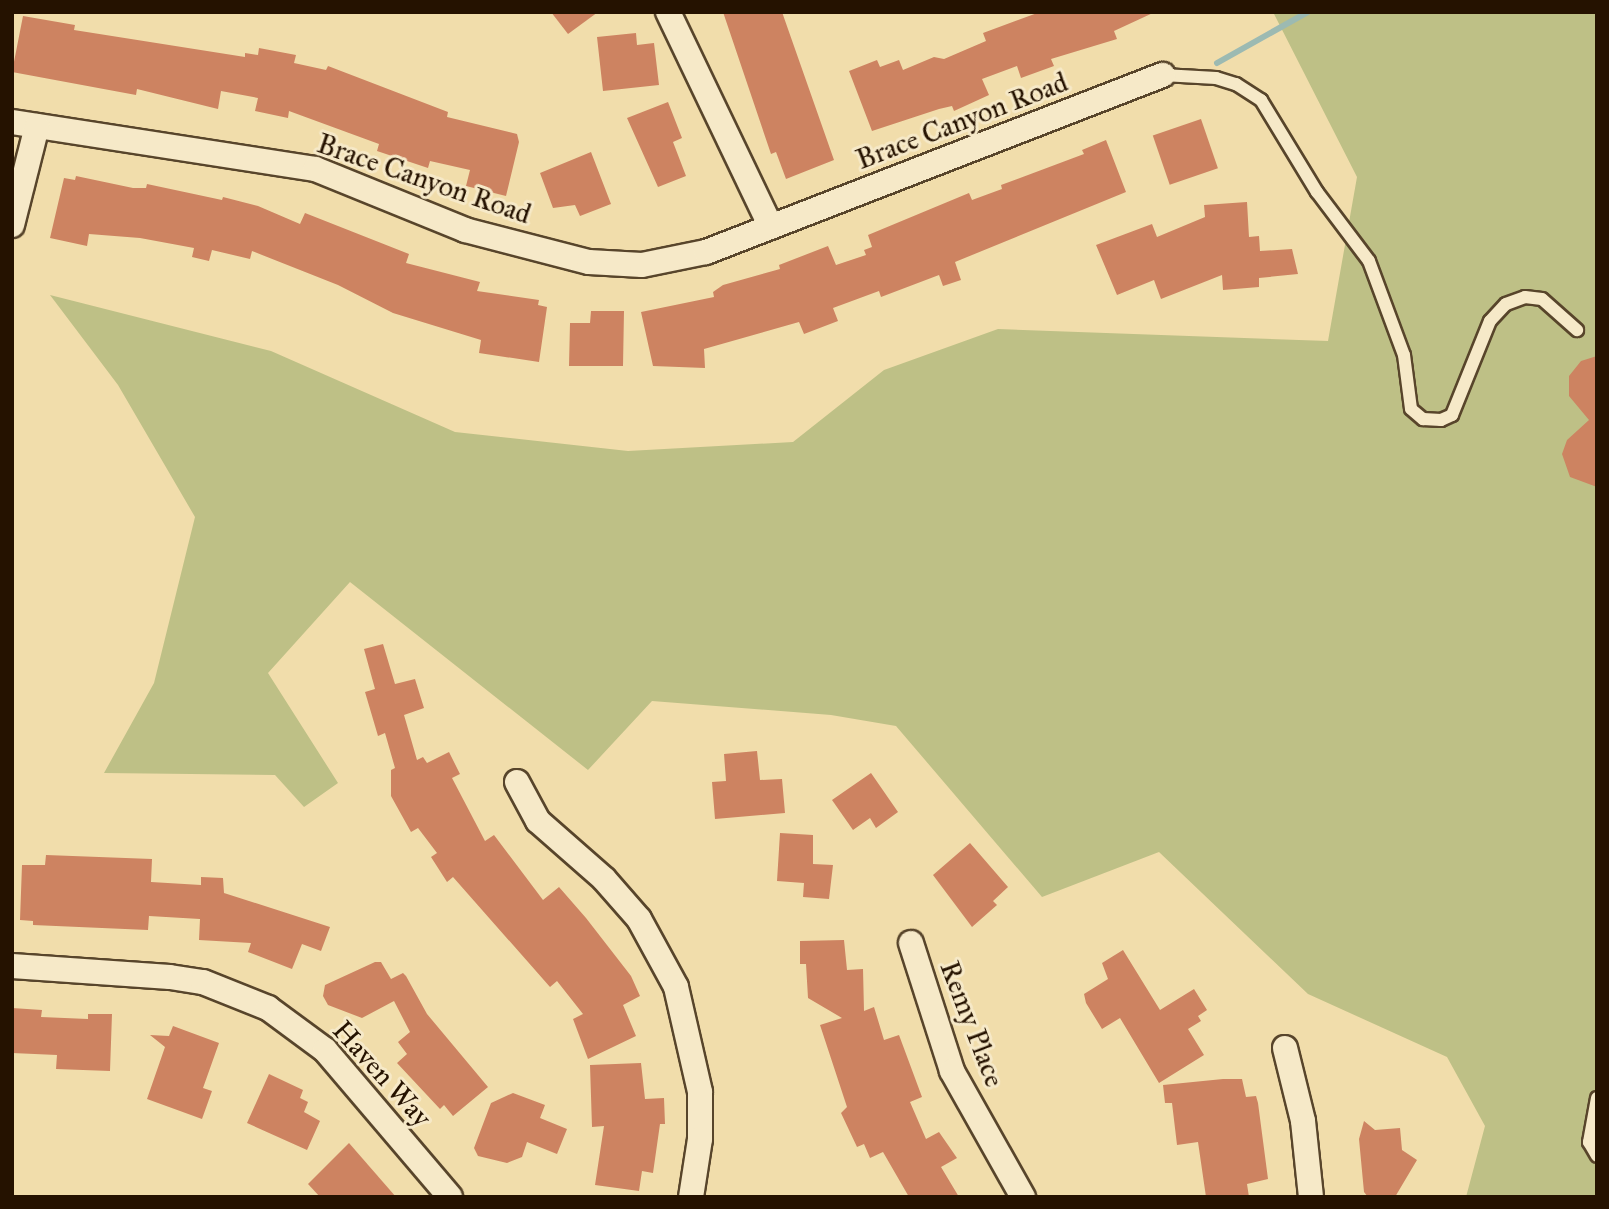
<!DOCTYPE html>
<html>
<head>
<meta charset="utf-8">
<style>
	body { margin:0 }
	#map { position:relative; width:1609px; height:1209px; overflow:hidden; background:#f1ddab; font-family:"IM FELL Great Primer",serif }
	div>[style] { position:absolute }
	[style*='--x'] { left:calc(var(--x)*1px); top:calc(var(--y)*1px); width:calc(var(--w)*1px); rotate:calc(var(--a)*1deg) }
	.green>* { inset:0; background:#bec086 }
	.stream>* { height:6px; margin:-3px; padding:0 3px; transform-origin:3px; border-radius:3px; background:#9cbab2 }
	.building>* { inset:0; background:#cd8361; transform-origin:0 0 }
	.roads { filter:drop-shadow(2px 0 #58452b) drop-shadow(-2px 0 #58452b) drop-shadow(0 2px #58452b) drop-shadow(0 -2px #58452b) }
	.service>* { height:12px; margin:-6px; padding:0 6px; transform-origin:6px; border-radius:6px; background:#f6e9c8 }
	.minor>* { height:24px; margin:-12px; padding:0 12px; transform-origin:12px; border-radius:12px; background:#f6e9c8 }
	span { translate:-50% -50%; white-space:nowrap; text-align:center; line-height:1.15; -webkit-text-stroke:6px #f6e9c8; paint-order:stroke }
	.street-label { font-size:28px; color:#251200 }
	.frame { position:absolute; inset:0; border:14px solid #251200; pointer-events:none }
</style>
</head>
<body>
<div id="map">
	<div class="green">
		<div style="clip-path:polygon(1273px 12px,1597px 12px,1597px 1197px,1466px 1197px,1485px 1126px,1447px 1057px,1308px 994px,1159px 852px,1042px 897px,896px 726px,831px 715px,652px 701px,588px 770px,350px 582px,268px 673px,338px 783px,304px 807px,275px 775px,104px 773px,154px 683px,195px 517px,118px 385px,50px 295px,271px 351px,455px 432px,628px 451px,793px 442px,884px 370px,998px 329px,1328px 341px,1357px 177px)"></div>
	</div>
	<div class="stream">
		<div style="--x:1217;--y:63;--w:104;--a:-29.3"></div>
	</div>
	<div class="building">
		<div style="clip-path:polygon(551px 12px,598px 12px,568px 34px)"></div>
		<div style="clip-path:polygon(723px 12px,782px 12px,834px 160px,786px 179px,776px 152px,771px 154px)"></div>
		<div style="clip-path:polygon(1040px 12px,1155px 12px,1114px 31px,1117px 39px,1051px 59px,1054px 66px,1021px 78px,1017px 66px,982px 79px,989px 95px,954px 111px,952px 106px,939px 109px,872px 131px,849px 71px,877px 60px,880px 67px,899px 60px,903px 70px,934px 57px,944px 59px,986px 41px,983px 33px)"></div>
		<div style="clip-path:polygon(23px 16px,75px 25px,74px 30px,245px 57px,245px 53px,258px 55px,259px 48px,296px 55px,294px 63px,326px 70px,328px 66px,448px 112px,447px 117px,517px 134px,519px 142px,506px 196px,466px 186px,470px 170px,430px 161px,428px 168px,377px 151px,379px 144px,289px 111px,288px 118px,255px 111px,258px 98px,221px 91px,218px 109px,137px 89px,136px 95px,12px 72px)"></div>
		<div style="clip-path:polygon(636px 33px,637px 45px,654px 43px,659px 85px,603px 91px,597px 37px)"></div>
		<div style="clip-path:polygon(668px 102px,682px 138px,673px 142px,686px 176px,658px 187px,627px 118px)"></div>
		<div style="left:1201px;top:119px;width:52px;height:51px;rotate:71deg"></div>
		<div style="clip-path:polygon(1106px 140px,1126px 192px,955px 262px,961px 280px,943px 286px,939px 275px,881px 297px,879px 291px,833px 308px,838px 321px,804px 334px,799px 322px,704px 349px,705px 368px,653px 366px,641px 312px,714px 297px,713px 292px,723px 285px,780px 269px,779px 265px,828px 246px,836px 265px,866px 255px,864px 250px,872px 247px,868px 235px,969px 193px,972px 200px,1002px 189px,1001px 185px,1084px 154px,1082px 150px)"></div>
		<div style="clip-path:polygon(591px 152px,611px 204px,580px 216px,575px 205px,553px 208px,540px 173px)"></div>
		<div style="clip-path:polygon(76px 176px,133px 188px,146px 188px,147px 184px,222px 200px,223px 197px,258px 206px,300px 224px,305px 213px,409px 254px,406px 263px,480px 282px,477px 291px,539px 300px,538px 305px,547px 307px,539px 362px,479px 353px,481px 340px,393px 313px,338px 285px,252px 251px,250px 259px,212px 250px,209px 261px,192px 257px,194px 248px,140px 238px,89px 234px,87px 246px,50px 238px,64px 178px,75px 180px)"></div>
		<div style="clip-path:polygon(1247px 202px,1249px 237px,1259px 236px,1260px 251px,1292px 249px,1298px 274px,1259px 278px,1259px 287px,1223px 290px,1222px 275px,1161px 299px,1154px 280px,1117px 295px,1096px 245px,1152px 224px,1157px 237px,1205px 217px,1204px 205px)"></div>
		<div style="clip-path:polygon(591px 311px,624px 311px,623px 366px,569px 366px,570px 323px,590px 323px)"></div>
		<div style="clip-path:polygon(1597px 356px,1597px 487px,1570px 477px,1562px 454px,1567px 440px,1589px 420px,1569px 396px,1569px 376px,1581px 361px)"></div>
		<div style="clip-path:polygon(383px 644px,395px 684px,415px 679px,424px 708px,404px 715px,417px 760px,423px 757px,427px 763px,449px 752px,460px 774px,452px 778px,485px 841px,494px 835px,543px 900px,559px 887px,586px 918px,631px 976px,640px 996px,623px 1005px,636px 1036px,588px 1059px,573px 1019px,583px 1014px,557px 981px,550px 987px,453px 877px,447px 882px,431px 857px,437px 853px,418px 828px,411px 832px,391px 796px,391px 770px,395px 768px,385px 733px,378px 736px,365px 692px,375px 689px,364px 649px)"></div>
		<div style="clip-path:polygon(757px 751px,760px 780px,782px 779px,785px 813px,715px 819px,712px 782px,726px 781px,724px 754px)"></div>
		<div style="clip-path:polygon(871px 773px,898px 812px,876px 828px,870px 818px,853px 830px,832px 800px)"></div>
		<div style="clip-path:polygon(780px 833px,813px 835px,813px 864px,833px 865px,829px 899px,803px 897px,804px 883px,777px 881px)"></div>
		<div style="clip-path:polygon(970px 843px,1008px 887px,993px 901px,997px 905px,972px 927px,933px 875px)"></div>
		<div style="clip-path:polygon(46px 855px,152px 859px,151px 882px,201px 885px,201px 877px,223px 878px,224px 893px,330px 927px,321px 951px,302px 944px,292px 969px,248px 952px,251px 943px,199px 940px,200px 919px,149px 916px,148px 930px,33px 925px,33px 921px,20px 920px,22px 865px,45px 865px)"></div>
		<div style="clip-path:polygon(844px 940px,847px 970px,863px 969px,864px 1011px,874px 1007px,884px 1040px,899px 1035px,922px 1097px,910px 1102px,926px 1139px,939px 1132px,957px 1158px,941px 1167px,959px 1197px,909px 1197px,883px 1152px,870px 1158px,864px 1144px,857px 1147px,841px 1113px,847px 1107px,820px 1025px,842px 1018px,808px 998px,806px 964px,800px 964px,800px 941px)"></div>
		<div style="clip-path:polygon(1123px 950px,1160px 1010px,1194px 989px,1207px 1010px,1198px 1016px,1201px 1021px,1188px 1029px,1204px 1055px,1159px 1083px,1120px 1018px,1102px 1029px,1086px 1003px,1084px 994px,1108px 979px,1102px 963px)"></div>
		<div style="clip-path:polygon(375px 962px,381px 962px,391px 979px,403px 973px,406px 976px,427px 1014px,488px 1087px,453px 1116px,444px 1105px,440px 1109px,397px 1063px,407px 1054px,398px 1042px,410px 1032px,394px 1001px,362px 1018px,328px 1005px,323px 996px,325px 985px)"></div>
		<div style="clip-path:polygon(12px 1008px,42px 1010px,41px 1017px,88px 1019px,88px 1014px,112px 1014px,110px 1071px,56px 1069px,57px 1055px,12px 1053px)"></div>
		<div style="clip-path:polygon(173px 1026px,219px 1043px,203px 1088px,212px 1091px,202px 1119px,147px 1099px,165px 1047px,150px 1035px,169px 1036px)"></div>
		<div style="clip-path:polygon(641px 1063px,645px 1099px,664px 1098px,665px 1124px,660px 1124px,653px 1173px,642px 1171px,639px 1191px,595px 1185px,604px 1126px,592px 1127px,590px 1065px)"></div>
		<div style="clip-path:polygon(269px 1074px,303px 1090px,300px 1098px,308px 1102px,304px 1112px,320px 1121px,307px 1150px,247px 1123px)"></div>
		<div style="clip-path:polygon(1223px 1079px,1242px 1079px,1246px 1097px,1256px 1096px,1258px 1103px,1268px 1179px,1247px 1184px,1249px 1197px,1206px 1197px,1198px 1142px,1177px 1145px,1172px 1103px,1165px 1103px,1163px 1085px)"></div>
		<div style="clip-path:polygon(513px 1093px,545px 1105px,540px 1118px,567px 1129px,557px 1154px,527px 1142px,522px 1157px,507px 1163px,478px 1156px,474px 1148px,491px 1103px)"></div>
		<div style="clip-path:polygon(1364px 1121px,1375px 1130px,1400px 1128px,1402px 1150px,1417px 1160px,1395px 1197px,1368px 1197px,1364px 1192px,1359px 1139px)"></div>
		<div style="clip-path:polygon(349px 1143px,396px 1197px,320px 1197px,308px 1184px)"></div>
	</div>
	<div class="roads">
		<div class="service">
			<div style="--x:1163;--y:75;--w:53;--a:3.2"></div>
			<div style="--x:1216;--y:78;--w:21;--a:17"></div>
			<div style="--x:1236;--y:84;--w:30;--a:33"></div>
			<div style="--x:1261;--y:100;--w:108;--a:58.7"></div>
			<div style="--x:1317;--y:192;--w:86;--a:53"></div>
			<div style="--x:1369;--y:261;--w:100;--a:69.6"></div>
			<div style="--x:1404;--y:355;--w:54;--a:82.6"></div>
			<div style="--x:1411;--y:409;--w:16;--a:40"></div>
			<div style="--x:1423;--y:419;--w:18;--a:3"></div>
			<div style="--x:1441;--y:420;--w:12;--a:-24"></div>
			<div style="--x:1452;--y:415;--w:101;--a:-68"></div>
			<div style="--x:1490;--y:321;--w:23;--a:-47"></div>
			<div style="--x:1506;--y:304;--w:20;--a:-20"></div>
			<div style="--x:1525;--y:297;--w:17;--a:7"></div>
			<div style="--x:1542;--y:299;--w:47;--a:41.5"></div>
			<div style="--x:1597;--y:1098;--w:45;--a:100.3"></div>
			<div style="--x:1589;--y:1142;--w:16;--a:60"></div>
		</div>
		<div class="minor">
			<div style="--x:668;--y:12;--w:238;--a:64.4"></div>
			<div style="--x:12;--y:122;--w:307;--a:8.8"></div>
			<div style="--x:315;--y:169;--w:162;--a:22.1"></div>
			<div style="--x:465;--y:230;--w:128;--a:14.5"></div>
			<div style="--x:589;--y:262;--w:53;--a:3.2"></div>
			<div style="--x:642;--y:265;--w:65;--a:-11.5"></div>
			<div style="--x:706;--y:252;--w:490;--a:-21.2"></div>
			<div style="--x:12;--y:225;--w:102;--a:-75.8"></div>
			<div style="--x:517;--y:782;--w:44;--a:61.7"></div>
			<div style="--x:538;--y:821;--w:88;--a:41.3"></div>
			<div style="--x:604;--y:879;--w:53;--a:48.8"></div>
			<div style="--x:639;--y:919;--w:77;--a:61.4"></div>
			<div style="--x:676;--y:987;--w:108;--a:77.1"></div>
			<div style="--x:700;--y:1092;--w:47;--a:90"></div>
			<div style="--x:700;--y:1139;--w:59;--a:98.8"></div>
			<div style="--x:911;--y:943;--w:134;--a:72.2"></div>
			<div style="--x:952;--y:1071;--w:145;--a:60.6"></div>
			<div style="--x:12;--y:966;--w:158;--a:4"></div>
			<div style="--x:170;--y:977;--w:33;--a:9"></div>
			<div style="--x:203;--y:982;--w:70;--a:21.8"></div>
			<div style="--x:268;--y:1008;--w:71;--a:36.4"></div>
			<div style="--x:325;--y:1050;--w:193;--a:49.6"></div>
			<div style="--x:1285;--y:1048;--w:75;--a:76.1"></div>
			<div style="--x:1303;--y:1121;--w:76;--a:84"></div>
		</div>
	</div>
	<div class="street-label">
		<span style="left:962px;top:121px;rotate:-21deg">Brace Canyon Road</span>
		<span style="left:424px;top:179px;rotate:19deg">Brace Canyon Road</span>
		<span style="left:972px;top:1024px;rotate:69deg">Remy Place</span>
		<span style="left:382px;top:1074px;rotate:48deg">Haven Way</span>
	</div>
	<div class="frame"></div>
</div>
</body>
</html>
